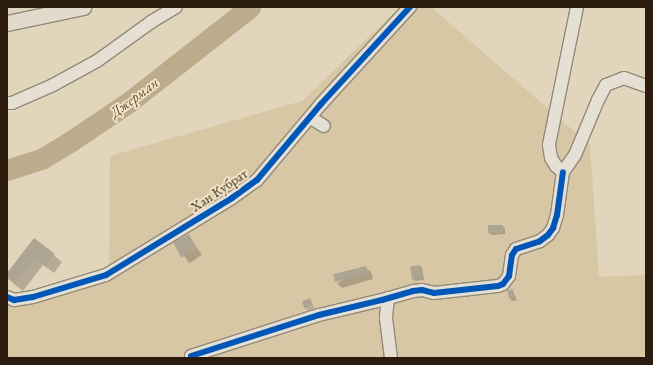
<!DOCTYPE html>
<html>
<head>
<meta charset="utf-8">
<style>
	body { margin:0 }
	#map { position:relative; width:653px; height:365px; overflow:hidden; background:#e1d5bc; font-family:"EB Garamond",serif }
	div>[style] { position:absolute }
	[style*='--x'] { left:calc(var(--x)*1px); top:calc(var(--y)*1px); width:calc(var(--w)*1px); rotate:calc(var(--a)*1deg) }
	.green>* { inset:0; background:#d7c7a5 }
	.shadow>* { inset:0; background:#0003; transform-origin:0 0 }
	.river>* { height:21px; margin:-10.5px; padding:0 10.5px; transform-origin:10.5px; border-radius:10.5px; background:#bdac8c }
	.building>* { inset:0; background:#ada492; transform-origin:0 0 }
	.roads { filter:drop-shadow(1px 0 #918979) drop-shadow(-1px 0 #918979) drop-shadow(0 1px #918979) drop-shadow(0 -1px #918979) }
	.minor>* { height:12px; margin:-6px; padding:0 6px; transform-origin:6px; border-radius:6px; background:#e6e0d4 }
	.major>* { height:15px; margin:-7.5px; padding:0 7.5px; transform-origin:7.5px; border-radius:7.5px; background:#e2dbcc }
	.cycleway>* { height:6px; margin:-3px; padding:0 3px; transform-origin:3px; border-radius:3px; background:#0057b8 }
	span { translate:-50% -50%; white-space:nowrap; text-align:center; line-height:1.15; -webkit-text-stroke:3.5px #f5e8ca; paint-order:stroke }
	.street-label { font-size:14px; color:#2c1c0d }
	.water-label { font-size:15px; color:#604e37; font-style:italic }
	.frame { position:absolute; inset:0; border:8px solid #2c1c0d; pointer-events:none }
</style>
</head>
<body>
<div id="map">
	<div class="green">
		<div style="clip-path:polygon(400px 7px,431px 7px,590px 145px,599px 277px,646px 275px,646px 358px,7px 358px,7px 294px,14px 300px,109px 273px,110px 156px,302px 101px)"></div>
	</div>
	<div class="shadow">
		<div style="clip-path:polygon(502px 226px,505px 228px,505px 234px,492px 235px,489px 233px)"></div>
		<div style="left:188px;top:235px;width:24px;height:15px;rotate:55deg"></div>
		<div style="clip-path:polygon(34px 239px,62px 262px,54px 273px,43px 265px,23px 291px,14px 284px,7px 275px)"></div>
		<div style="clip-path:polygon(420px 266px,422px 268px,424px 280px,415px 281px,413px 278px)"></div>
		<div style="clip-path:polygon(365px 267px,371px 272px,373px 279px,342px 288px,337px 283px)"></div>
		<div style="clip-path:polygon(512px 290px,517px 300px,512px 301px,510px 298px)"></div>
		<div style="clip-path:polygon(314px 306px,314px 308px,308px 310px,306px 309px)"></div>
	</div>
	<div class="river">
		<div style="--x:7;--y:170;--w:38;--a:-18"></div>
		<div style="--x:43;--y:158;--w:33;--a:-31"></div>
		<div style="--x:71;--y:141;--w:70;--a:-33.9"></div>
		<div style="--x:129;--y:102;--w:154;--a:-38.1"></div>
	</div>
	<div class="building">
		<div style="left:488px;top:225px;width:15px;height:8px"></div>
		<div style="left:189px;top:234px;width:17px;height:18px;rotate:62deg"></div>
		<div style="clip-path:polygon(34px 238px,55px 254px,45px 266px,35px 258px,15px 284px,7px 278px,7px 273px)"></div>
		<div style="left:420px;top:265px;width:13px;height:10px;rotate:81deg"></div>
		<div style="left:366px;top:266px;width:8px;height:34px;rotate:76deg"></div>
		<div style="left:513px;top:289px;width:9px;height:6px;rotate:77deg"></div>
		<div style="left:310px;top:298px;width:8px;height:9px;rotate:67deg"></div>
	</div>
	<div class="roads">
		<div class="minor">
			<div style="--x:577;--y:7;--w:141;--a:101.5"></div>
			<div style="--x:549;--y:145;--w:13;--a:81"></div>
			<div style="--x:551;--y:158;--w:9;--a:58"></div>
			<div style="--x:556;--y:166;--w:9;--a:41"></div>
			<div style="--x:563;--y:172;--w:21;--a:-55"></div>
			<div style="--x:575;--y:155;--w:60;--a:-67.3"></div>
			<div style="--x:598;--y:100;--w:17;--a:-62"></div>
			<div style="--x:606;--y:85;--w:19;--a:-21"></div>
			<div style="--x:624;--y:78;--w:23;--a:20"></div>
			<div style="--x:7;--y:103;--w:5;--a:0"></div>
			<div style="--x:12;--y:103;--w:45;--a:-23.7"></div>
			<div style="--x:53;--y:85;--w:50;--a:-28.6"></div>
			<div style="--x:97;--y:61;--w:67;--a:-35.8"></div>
			<div style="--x:151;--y:22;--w:29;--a:-31"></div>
			<div style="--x:311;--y:118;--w:15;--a:32"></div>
			<div style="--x:7;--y:297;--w:8;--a:23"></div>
			<div style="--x:14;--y:300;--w:19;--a:-9"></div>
			<div style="--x:33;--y:297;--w:76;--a:-16.8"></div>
			<div style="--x:106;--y:275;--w:148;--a:-31.4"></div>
			<div style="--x:232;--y:198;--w:31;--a:-36"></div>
			<div style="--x:257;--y:180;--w:99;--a:-49.9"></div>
			<div style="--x:321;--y:104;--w:132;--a:-47.5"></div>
			<div style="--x:388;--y:298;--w:20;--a:96"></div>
			<div style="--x:386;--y:318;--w:40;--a:82.9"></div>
			<div style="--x:191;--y:356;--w:134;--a:-17.8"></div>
			<div style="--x:319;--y:315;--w:65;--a:-13.4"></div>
			<div style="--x:382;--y:300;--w:32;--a:-16"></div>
			<div style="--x:413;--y:291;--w:9;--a:-6"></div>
			<div style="--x:422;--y:290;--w:12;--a:14"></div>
			<div style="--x:434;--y:293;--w:64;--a:-6.2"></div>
			<div style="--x:498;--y:286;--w:5;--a:-22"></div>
			<div style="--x:503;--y:284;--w:10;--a:-53"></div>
			<div style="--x:509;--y:276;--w:21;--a:-82"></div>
			<div style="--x:512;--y:255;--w:7;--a:-56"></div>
			<div style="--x:516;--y:249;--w:25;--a:-18"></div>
			<div style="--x:540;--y:241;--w:10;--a:-37"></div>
			<div style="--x:548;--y:235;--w:9;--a:-54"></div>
			<div style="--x:553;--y:228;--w:14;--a:-73"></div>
			<div style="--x:557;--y:215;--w:43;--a:-82.1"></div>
		</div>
		<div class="major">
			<div style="--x:7;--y:23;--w:78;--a:-11.9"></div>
		</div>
	</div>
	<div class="cycleway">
		<div style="--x:7;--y:297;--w:8;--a:23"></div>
		<div style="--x:14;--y:300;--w:19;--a:-9"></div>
		<div style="--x:33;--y:297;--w:76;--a:-16.8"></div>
		<div style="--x:106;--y:275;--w:148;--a:-31.4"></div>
		<div style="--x:232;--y:198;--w:31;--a:-36"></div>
		<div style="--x:257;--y:180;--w:99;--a:-49.9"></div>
		<div style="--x:321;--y:104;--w:132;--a:-47.5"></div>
		<div style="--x:191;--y:356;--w:134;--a:-17.8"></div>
		<div style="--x:319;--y:315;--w:65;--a:-13.4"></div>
		<div style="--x:382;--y:300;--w:32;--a:-16"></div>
		<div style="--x:413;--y:291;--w:9;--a:-6"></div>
		<div style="--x:422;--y:290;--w:12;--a:14"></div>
		<div style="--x:434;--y:293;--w:64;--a:-6.2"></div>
		<div style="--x:498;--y:286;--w:5;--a:-22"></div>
		<div style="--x:503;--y:284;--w:10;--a:-53"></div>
		<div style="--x:509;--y:276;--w:21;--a:-82"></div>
		<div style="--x:512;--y:255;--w:7;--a:-56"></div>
		<div style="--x:516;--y:249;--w:25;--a:-18"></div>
		<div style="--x:540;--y:241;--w:10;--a:-37"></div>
		<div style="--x:548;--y:235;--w:9;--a:-54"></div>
		<div style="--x:553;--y:228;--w:14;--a:-73"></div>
		<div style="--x:557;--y:215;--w:43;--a:-82.1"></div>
	</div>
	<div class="street-label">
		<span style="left:219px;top:190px;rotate:-34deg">Хан Кубрат</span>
	</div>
	<div class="water-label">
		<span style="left:134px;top:97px;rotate:-37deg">Джерман</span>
	</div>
	<div class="frame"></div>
</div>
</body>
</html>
